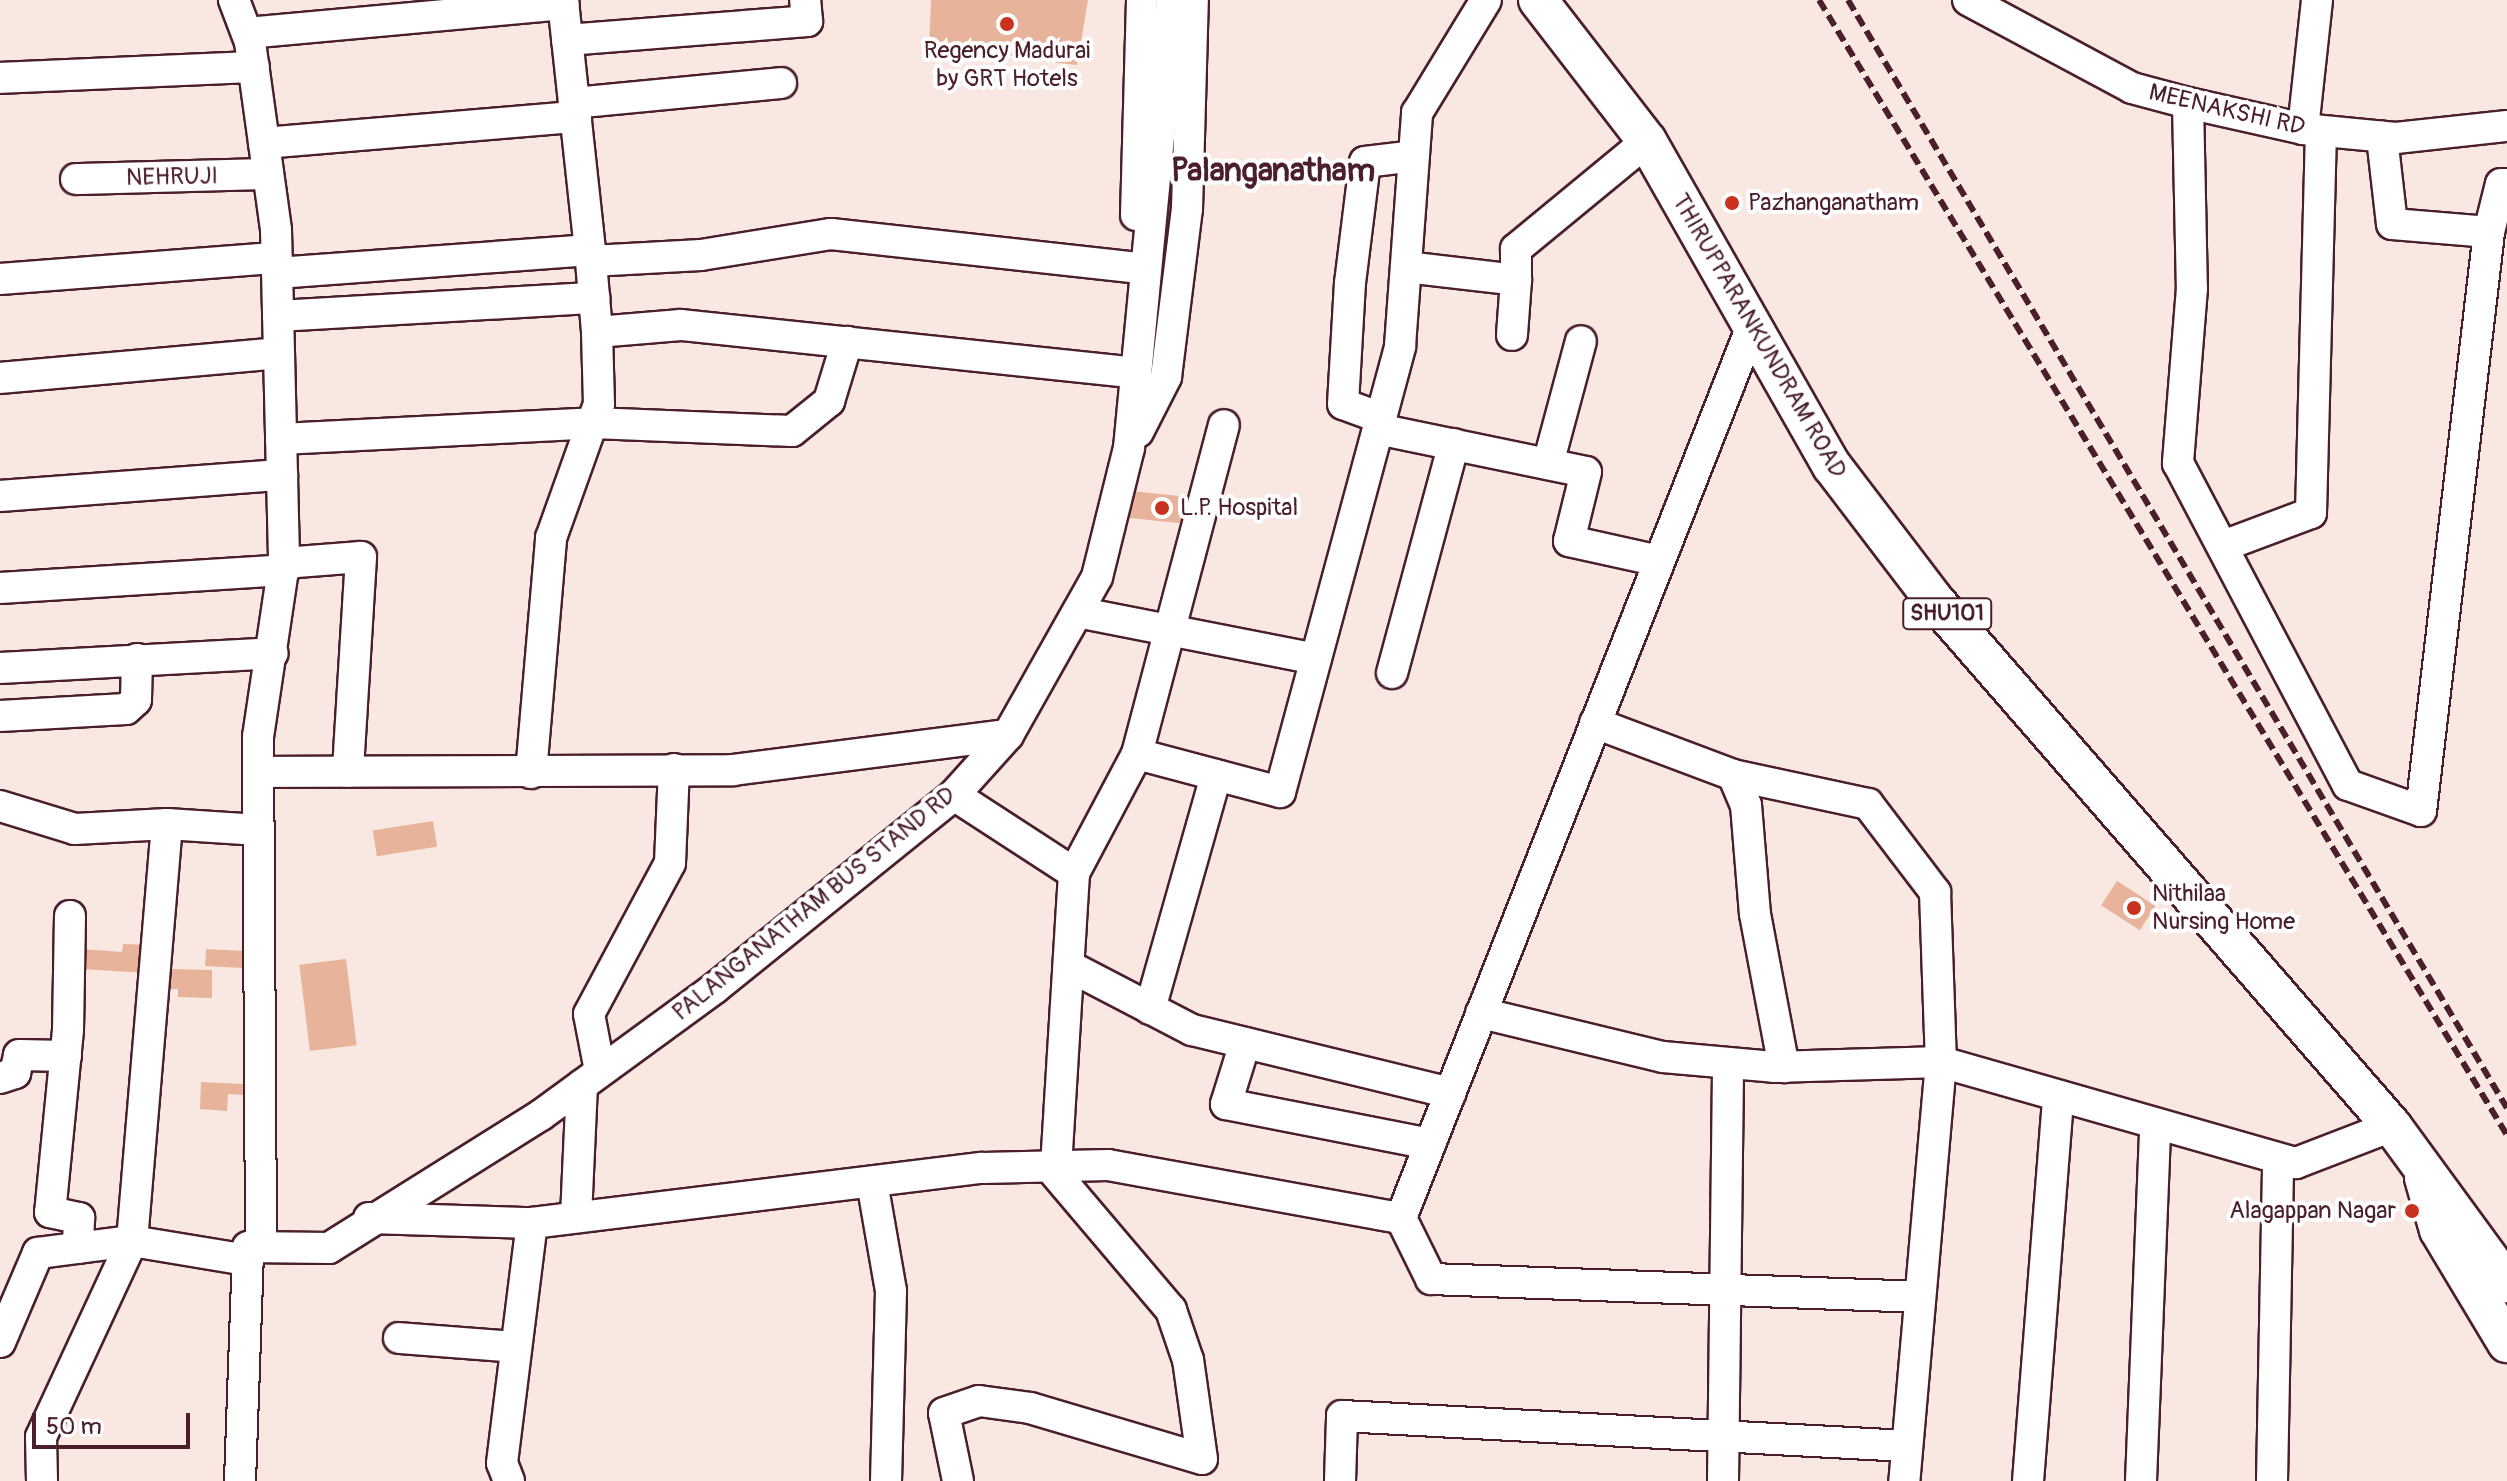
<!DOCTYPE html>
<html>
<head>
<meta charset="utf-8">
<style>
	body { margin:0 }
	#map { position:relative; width:2507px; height:1481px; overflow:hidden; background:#f8e8e1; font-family:Pangolin,sans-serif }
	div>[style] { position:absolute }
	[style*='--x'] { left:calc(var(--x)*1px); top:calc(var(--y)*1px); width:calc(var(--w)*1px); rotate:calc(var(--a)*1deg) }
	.building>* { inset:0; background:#e8b39b; transform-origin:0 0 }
	.roads { filter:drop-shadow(2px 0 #4a1f2b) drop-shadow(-2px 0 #4a1f2b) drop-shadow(0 2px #4a1f2b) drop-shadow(0 -2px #4a1f2b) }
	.minor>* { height:30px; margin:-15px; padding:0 15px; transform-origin:15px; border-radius:15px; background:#fff }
	.major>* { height:38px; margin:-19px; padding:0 19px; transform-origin:19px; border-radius:19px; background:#fff }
	.rail>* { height:6px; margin-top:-3px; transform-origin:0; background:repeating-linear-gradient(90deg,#4a1f2b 0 12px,transparent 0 18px) }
	.dots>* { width:22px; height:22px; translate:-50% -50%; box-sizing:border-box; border:4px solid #fff; border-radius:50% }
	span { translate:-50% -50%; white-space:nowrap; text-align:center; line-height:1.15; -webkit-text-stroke:8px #fff; paint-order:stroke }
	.shield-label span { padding:2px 6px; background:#fff; border:2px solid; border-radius:6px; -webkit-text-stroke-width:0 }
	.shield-label { font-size:22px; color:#4a1f2b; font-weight:700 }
	.poi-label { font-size:24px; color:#4a1f2b }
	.left { translate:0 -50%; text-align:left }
	.right { translate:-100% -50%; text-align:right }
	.street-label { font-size:24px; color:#4a1f2b }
	.district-label { font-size:32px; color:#4a1f2b; font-weight:700 }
	.scale { position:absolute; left:32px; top:1413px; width:158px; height:36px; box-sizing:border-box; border:4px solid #4a1f2b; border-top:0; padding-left:10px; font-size:24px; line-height:28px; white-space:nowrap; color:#4a1f2b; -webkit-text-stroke:6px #fff; paint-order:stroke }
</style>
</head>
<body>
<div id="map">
	<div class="building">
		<div style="clip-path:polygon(931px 0,1088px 0,1077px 65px,929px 48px)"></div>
		<div style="left:1131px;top:491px;width:62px;height:27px;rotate:6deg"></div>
		<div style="left:433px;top:821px;width:26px;height:61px;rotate:81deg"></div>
		<div style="left:2117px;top:881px;width:46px;height:29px;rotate:33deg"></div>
		<div style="clip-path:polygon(123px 944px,149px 945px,147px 973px,81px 969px,82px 949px,122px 952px)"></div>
		<div style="left:206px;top:949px;width:43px;height:17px;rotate:3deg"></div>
		<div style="left:346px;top:959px;width:87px;height:47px;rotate:83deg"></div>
		<div style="clip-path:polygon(170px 969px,212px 970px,212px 998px,178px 997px,178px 989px,169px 989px)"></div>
		<div style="clip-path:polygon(201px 1082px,243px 1084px,243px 1095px,228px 1094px,227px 1111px,200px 1109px)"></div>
	</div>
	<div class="roads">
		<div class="minor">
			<div style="--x:234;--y:0;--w:45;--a:69.1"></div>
			<div style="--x:250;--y:42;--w:190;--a:82.1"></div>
			<div style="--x:276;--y:230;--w:333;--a:88.6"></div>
			<div style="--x:284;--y:563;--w:175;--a:98.5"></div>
			<div style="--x:258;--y:736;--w:511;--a:89.66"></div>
			<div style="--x:1968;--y:0;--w:186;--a:28.2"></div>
			<div style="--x:2132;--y:88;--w:58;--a:15"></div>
			<div style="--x:2188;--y:103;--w:118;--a:12.7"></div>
			<div style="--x:2303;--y:129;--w:93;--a:5.5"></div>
			<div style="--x:2396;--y:138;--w:112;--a:-6.2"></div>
			<div style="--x:247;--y:33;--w:318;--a:-5.2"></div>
			<div style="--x:567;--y:40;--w:241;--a:-4.5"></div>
			<div style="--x:807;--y:21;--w:21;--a:-95"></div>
			<div style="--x:0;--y:78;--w:254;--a:-2.5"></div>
			<div style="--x:574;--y:103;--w:208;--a:-5.5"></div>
			<div style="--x:2188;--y:103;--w:185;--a:88.8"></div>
			<div style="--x:2192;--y:288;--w:176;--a:94.6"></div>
			<div style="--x:2178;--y:463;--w:364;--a:62.2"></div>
			<div style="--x:2348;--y:785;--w:77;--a:19.6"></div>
			<div style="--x:2421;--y:811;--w:583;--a:-83.3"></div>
			<div style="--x:2489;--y:232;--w:97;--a:-175.3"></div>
			<div style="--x:2392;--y:224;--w:88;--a:-96.6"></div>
			<div style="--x:2303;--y:129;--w:130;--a:-83.8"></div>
			<div style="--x:264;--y:143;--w:313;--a:-4.8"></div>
			<div style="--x:76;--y:179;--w:192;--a:-1.5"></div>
			<div style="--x:1136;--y:215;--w:215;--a:-88.4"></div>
			<div style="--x:2489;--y:232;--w:49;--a:-76"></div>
			<div style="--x:2501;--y:184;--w:6;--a:0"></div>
			<div style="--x:590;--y:250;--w:82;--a:85.1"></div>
			<div style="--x:597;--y:332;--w:84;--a:-4.8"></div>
			<div style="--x:681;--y:325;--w:441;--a:6"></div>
			<div style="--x:591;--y:261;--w:110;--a:-3.1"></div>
			<div style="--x:701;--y:255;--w:132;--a:-9.2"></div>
			<div style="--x:831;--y:234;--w:302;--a:6.3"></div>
			<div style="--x:1406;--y:267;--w:111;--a:6.7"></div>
			<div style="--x:1516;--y:280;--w:55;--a:94.2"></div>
			<div style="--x:277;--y:273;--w:314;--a:-4.2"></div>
			<div style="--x:590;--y:250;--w:251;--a:-96.2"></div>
			<div style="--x:0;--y:279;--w:277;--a:-4.4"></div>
			<div style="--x:1516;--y:280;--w:31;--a:-90"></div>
			<div style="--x:1516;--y:249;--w:170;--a:-39.5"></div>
			<div style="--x:278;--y:316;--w:317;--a:-3.3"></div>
			<div style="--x:0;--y:378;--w:280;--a:-5.1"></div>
			<div style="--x:1381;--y:418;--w:40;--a:-159.8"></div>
			<div style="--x:1343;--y:404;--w:121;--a:-86.7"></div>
			<div style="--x:1350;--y:283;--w:122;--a:-82.9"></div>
			<div style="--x:1365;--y:162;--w:49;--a:-7"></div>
			<div style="--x:1378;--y:429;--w:212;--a:11.7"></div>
			<div style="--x:1586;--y:472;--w:71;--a:103.8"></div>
			<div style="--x:1569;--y:541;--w:92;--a:12.5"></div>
			<div style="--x:1138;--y:432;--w:62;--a:-63"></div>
			<div style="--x:1166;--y:377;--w:169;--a:-82.9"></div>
			<div style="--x:1187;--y:209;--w:209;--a:-88.4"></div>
			<div style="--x:281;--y:439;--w:312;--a:-2.9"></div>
			<div style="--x:593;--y:423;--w:199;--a:2.3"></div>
			<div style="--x:792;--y:431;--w:48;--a:-39"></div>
			<div style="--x:829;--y:401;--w:62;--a:-73"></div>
			<div style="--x:1548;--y:464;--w:127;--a:-75"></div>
			<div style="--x:0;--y:496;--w:283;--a:-4.3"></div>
			<div style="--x:2223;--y:546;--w:94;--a:-20.6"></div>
			<div style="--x:2311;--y:513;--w:382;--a:-88.5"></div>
			<div style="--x:284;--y:563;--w:77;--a:-4.5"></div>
			<div style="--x:361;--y:557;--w:215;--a:93.5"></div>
			<div style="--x:0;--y:588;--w:285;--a:-3.6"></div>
			<div style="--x:1082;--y:613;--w:238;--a:11.1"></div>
			<div style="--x:0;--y:668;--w:273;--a:-3.1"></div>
			<div style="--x:1392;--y:673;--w:237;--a:-74.9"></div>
			<div style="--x:0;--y:716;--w:126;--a:-3.2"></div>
			<div style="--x:126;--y:709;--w:13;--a:-42"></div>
			<div style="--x:136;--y:700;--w:41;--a:-88.6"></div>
			<div style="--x:1595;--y:723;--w:147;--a:20.6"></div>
			<div style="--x:1733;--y:775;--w:33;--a:67"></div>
			<div style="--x:1746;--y:805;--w:109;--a:85.3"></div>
			<div style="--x:1755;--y:914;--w:156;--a:79.3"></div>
			<div style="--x:1137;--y:754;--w:340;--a:-75.2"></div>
			<div style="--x:259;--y:772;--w:474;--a:-0.2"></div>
			<div style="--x:733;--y:770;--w:277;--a:-7.3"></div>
			<div style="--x:531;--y:773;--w:236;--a:-85.1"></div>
			<div style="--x:551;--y:538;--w:142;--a:-70.3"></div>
			<div style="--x:599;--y:404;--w:72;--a:-91.6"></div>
			<div style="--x:1733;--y:775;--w:138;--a:12.1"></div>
			<div style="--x:1868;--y:804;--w:111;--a:52.7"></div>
			<div style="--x:1935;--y:892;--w:170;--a:88"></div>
			<div style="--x:1941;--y:1062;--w:421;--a:95"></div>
			<div style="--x:954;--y:795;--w:143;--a:33"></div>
			<div style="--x:1074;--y:873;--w:294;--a:93.5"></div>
			<div style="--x:0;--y:806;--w:78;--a:17"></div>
			<div style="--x:75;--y:829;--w:92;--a:-3.1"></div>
			<div style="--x:167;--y:824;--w:92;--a:3.7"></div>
			<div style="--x:1074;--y:873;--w:135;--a:-62.1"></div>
			<div style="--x:1137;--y:754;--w:148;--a:14.9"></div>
			<div style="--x:1280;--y:792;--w:462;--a:-74.9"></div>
			<div style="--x:1400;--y:346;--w:234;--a:-85.8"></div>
			<div style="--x:1417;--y:113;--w:132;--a:-58.6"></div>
			<div style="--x:70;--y:916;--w:114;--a:91"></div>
			<div style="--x:68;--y:1030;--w:183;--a:95.6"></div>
			<div style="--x:50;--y:1212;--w:30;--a:12"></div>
			<div style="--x:79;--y:1218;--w:30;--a:92"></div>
			<div style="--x:1069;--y:966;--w:139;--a:27.5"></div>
			<div style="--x:1192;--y:1030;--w:266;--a:13.7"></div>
			<div style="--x:1150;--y:1009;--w:243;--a:-74.2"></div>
			<div style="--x:1481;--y:1013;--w:187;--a:13.6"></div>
			<div style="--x:1663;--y:1057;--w:111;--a:5.1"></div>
			<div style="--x:1774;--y:1067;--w:167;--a:-1.7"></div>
			<div style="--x:1941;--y:1062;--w:369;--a:15.9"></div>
			<div style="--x:2296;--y:1163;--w:103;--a:-21.1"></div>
			<div style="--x:1245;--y:1043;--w:64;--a:107.3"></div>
			<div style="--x:1226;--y:1104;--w:208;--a:11.1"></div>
			<div style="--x:600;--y:1071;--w:58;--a:-100.9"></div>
			<div style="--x:589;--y:1014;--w:171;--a:-61.8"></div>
			<div style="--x:670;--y:863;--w:94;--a:-87.6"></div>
			<div style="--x:0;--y:1078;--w:16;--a:-18"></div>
			<div style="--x:15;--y:1073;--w:18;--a:-77"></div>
			<div style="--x:19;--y:1055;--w:47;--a:1.2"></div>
			<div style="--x:872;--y:1182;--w:111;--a:80.1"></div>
			<div style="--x:891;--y:1291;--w:190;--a:91.5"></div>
			<div style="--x:576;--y:1217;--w:132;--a:-87.4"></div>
			<div style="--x:369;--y:1218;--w:163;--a:1.8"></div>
			<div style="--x:532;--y:1223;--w:454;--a:-7"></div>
			<div style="--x:983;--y:1168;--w:125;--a:-1.4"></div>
			<div style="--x:1108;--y:1165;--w:298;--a:10.3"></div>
			<div style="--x:1401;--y:1218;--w:953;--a:-68.52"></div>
			<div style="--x:1401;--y:1218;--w:68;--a:63.8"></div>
			<div style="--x:1431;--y:1279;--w:488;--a:2.1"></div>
			<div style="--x:399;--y:1338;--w:117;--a:4.4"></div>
			<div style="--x:0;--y:1342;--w:97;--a:-66.9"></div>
			<div style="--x:38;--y:1253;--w:95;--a:-7.3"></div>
			<div style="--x:132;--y:1241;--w:117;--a:9.4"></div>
			<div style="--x:42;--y:1481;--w:44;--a:-91.3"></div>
			<div style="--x:41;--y:1437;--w:216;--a:-65.1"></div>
			<div style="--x:132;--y:1241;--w:418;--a:-85.2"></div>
			<div style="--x:240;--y:1481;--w:234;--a:-88"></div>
			<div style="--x:248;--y:1247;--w:81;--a:0.7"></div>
			<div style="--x:329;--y:1248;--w:250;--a:-32.1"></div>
			<div style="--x:541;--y:1115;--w:215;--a:-36.1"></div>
			<div style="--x:715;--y:988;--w:307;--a:-38.9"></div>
			<div style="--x:954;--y:795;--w:81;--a:-48"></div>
			<div style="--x:1008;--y:735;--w:181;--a:-60.6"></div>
			<div style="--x:1097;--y:577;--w:133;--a:-76.1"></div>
			<div style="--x:1129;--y:448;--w:450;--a:-84.5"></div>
			<div style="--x:509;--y:1481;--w:19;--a:-111"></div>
			<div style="--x:502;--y:1463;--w:242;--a:-82.9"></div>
			<div style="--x:958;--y:1481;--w:69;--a:-101.6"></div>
			<div style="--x:944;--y:1413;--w:37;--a:-19"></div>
			<div style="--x:979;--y:1401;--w:51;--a:7.8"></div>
			<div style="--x:1030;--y:1408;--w:179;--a:16.5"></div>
			<div style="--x:1202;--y:1459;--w:100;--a:-98"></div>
			<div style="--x:1188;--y:1360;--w:53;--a:-108.8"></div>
			<div style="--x:1171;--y:1310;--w:189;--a:-130.3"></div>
			<div style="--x:1340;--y:1481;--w:65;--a:-88.2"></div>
			<div style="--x:1342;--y:1416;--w:565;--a:3.04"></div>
			<div style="--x:1723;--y:1481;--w:418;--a:-89.3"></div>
			<div style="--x:2028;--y:1481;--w:386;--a:-85.5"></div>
			<div style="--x:2141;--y:1481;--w:354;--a:-87.7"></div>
			<div style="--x:2272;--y:1481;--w:322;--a:-88.9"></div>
		</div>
		<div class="major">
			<div style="--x:1538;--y:0;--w:178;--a:52.3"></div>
			<div style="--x:1647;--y:141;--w:374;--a:60.4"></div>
			<div style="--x:1832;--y:466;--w:170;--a:52.7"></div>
			<div style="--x:1935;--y:601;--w:696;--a:48.96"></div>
			<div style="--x:2392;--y:1126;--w:195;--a:53.8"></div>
			<div style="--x:2424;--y:1178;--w:54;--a:73.9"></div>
			<div style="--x:2439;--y:1230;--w:132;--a:59"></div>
		</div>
	</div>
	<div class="rail">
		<div style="--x:1819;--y:0;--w:1327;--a:58.78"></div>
		<div style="--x:1848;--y:0;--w:1289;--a:59.26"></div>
	</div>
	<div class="dots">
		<div style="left:1007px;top:24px;background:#c8321e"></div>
		<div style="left:1732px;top:203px;background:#c8321e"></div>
		<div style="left:1162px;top:508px;background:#c8321e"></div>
		<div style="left:2134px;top:908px;background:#c8321e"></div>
		<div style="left:2412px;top:1211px;background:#c8321e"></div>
	</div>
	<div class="shield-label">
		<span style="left:1947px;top:614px">SHU101</span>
	</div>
	<div class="poi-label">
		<span style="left:1007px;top:65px">Regency Madurai<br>by GRT Hotels</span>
		<span class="left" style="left:1748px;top:203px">Pazhanganatham</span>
		<span class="left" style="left:1180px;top:508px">L.P. Hospital</span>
		<span class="left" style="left:2152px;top:908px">Nithilaa<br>Nursing Home</span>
		<span class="right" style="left:2396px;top:1211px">Alagappan Nagar</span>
	</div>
	<div class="street-label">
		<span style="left:2227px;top:110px;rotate:13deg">MEENAKSHI RD</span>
		<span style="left:172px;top:177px;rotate:-1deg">NEHRUJI</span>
		<span style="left:1759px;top:336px;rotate:60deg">THIRUPPARANKUNDRAM ROAD</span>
		<span style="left:814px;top:904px;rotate:-39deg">PALANGANATHAM BUS STAND RD</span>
	</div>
	<div class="district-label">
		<span style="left:1273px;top:171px">Palanganatham</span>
	</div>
	<div class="scale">50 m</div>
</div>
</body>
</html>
